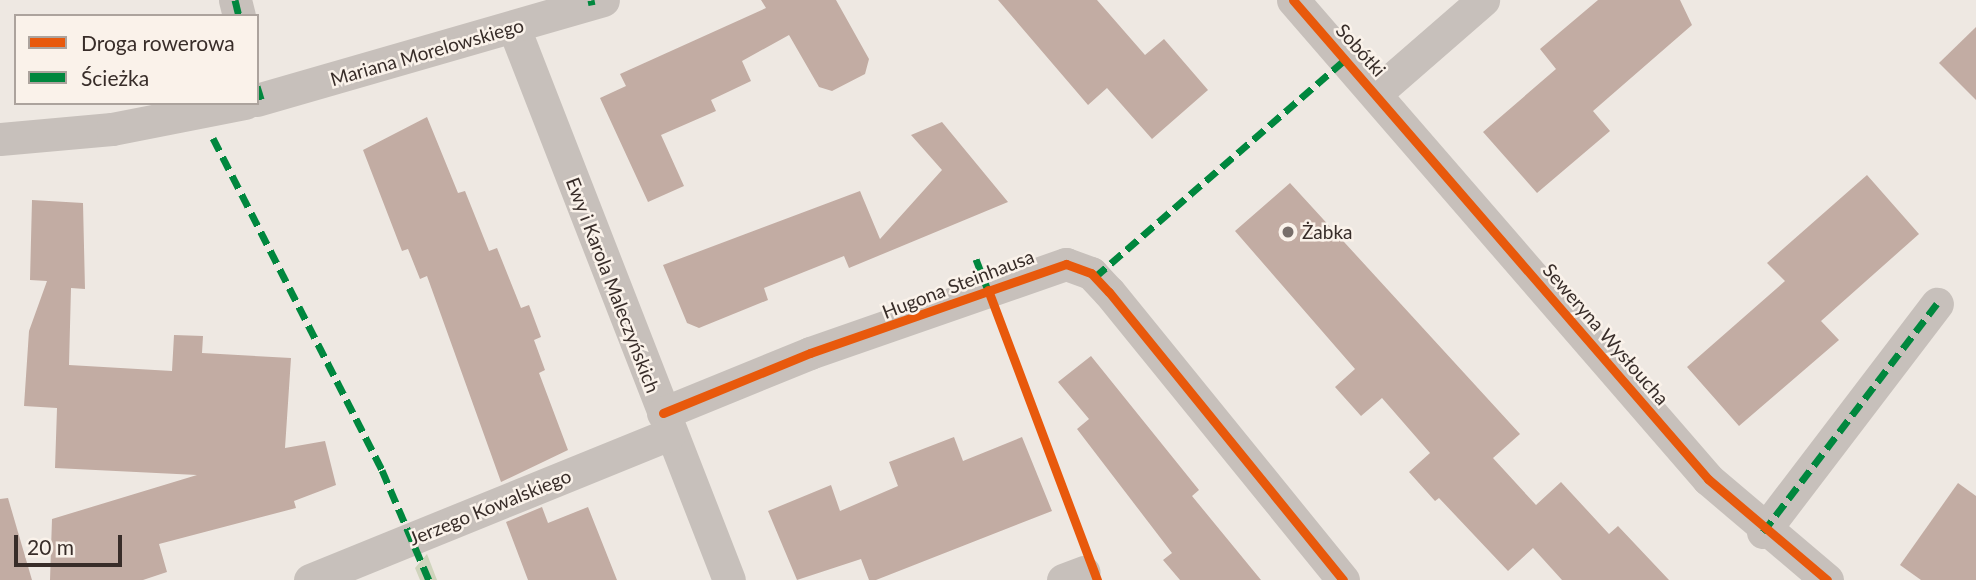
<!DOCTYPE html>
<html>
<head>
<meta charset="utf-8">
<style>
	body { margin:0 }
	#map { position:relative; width:1976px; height:580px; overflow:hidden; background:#eee8e2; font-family:Lato,sans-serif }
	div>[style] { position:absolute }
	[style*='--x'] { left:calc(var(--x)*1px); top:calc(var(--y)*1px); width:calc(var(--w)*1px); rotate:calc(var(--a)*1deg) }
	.green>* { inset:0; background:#cfd4bc }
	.building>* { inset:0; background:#c2aca3 }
	.minor>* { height:33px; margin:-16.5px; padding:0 16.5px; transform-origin:16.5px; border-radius:16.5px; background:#c7c0bb }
	.quiet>* { height:7px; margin-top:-3.5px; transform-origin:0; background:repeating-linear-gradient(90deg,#00873e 0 14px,transparent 0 21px) }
	.cycleway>* { height:9px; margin:-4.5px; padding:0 4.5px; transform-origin:4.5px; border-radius:4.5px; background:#e8590c }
	.dots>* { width:19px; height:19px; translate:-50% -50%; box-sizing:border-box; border:4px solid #faf2ea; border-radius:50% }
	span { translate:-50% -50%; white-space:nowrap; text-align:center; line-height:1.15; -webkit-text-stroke:5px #faf2ea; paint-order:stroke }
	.street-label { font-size:19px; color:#382d29 }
	.poi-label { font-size:19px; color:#382d29 }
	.left { translate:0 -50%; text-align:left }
	.legend { position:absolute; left:14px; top:14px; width:245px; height:91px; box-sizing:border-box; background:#faf2ea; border:2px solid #aca39d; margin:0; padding:9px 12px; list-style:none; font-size:21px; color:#382d29 }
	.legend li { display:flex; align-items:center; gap:14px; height:35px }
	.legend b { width:35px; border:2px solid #aca39d }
	.scale { position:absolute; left:14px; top:535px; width:108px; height:32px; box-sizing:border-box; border:4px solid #382d29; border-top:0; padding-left:9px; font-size:21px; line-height:24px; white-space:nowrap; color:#382d29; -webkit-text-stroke:5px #faf2ea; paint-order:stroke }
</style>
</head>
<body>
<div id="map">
	<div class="green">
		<div style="clip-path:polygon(427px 554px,437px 580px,420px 580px,415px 568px)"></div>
	</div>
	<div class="building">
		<div style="clip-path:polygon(761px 0,836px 0,869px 59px,865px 74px,832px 91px,819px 87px,789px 35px,742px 61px,751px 81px,711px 100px,716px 111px,661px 135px,684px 186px,648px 202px,600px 98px,626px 86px,620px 74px,766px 8px)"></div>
		<div style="clip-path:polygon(998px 0,1097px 0,1145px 55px,1164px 39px,1208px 90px,1152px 139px,1107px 88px,1088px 105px)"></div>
		<div style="clip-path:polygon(1598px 0,1680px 0,1692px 25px,1593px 111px,1610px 131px,1537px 193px,1483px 132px,1556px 69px,1540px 49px)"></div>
		<div style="clip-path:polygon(1976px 27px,1976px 100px,1939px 63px)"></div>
		<div style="clip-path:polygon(427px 117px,458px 193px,465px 191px,489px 251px,497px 248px,521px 308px,529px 305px,541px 337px,534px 340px,545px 370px,539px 373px,568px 450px,501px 482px,427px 276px,420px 279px,408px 249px,402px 251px,363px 150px)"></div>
		<div style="clip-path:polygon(942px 122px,1008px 202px,849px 268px,844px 256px,764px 288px,768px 300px,699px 328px,687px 323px,663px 265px,860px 191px,880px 239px,942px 170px,911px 135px)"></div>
		<div style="clip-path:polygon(1867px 175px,1919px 234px,1821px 321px,1839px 340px,1739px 426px,1687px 367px,1785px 281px,1767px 263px)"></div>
		<div style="clip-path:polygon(1290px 183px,1520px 434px,1493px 458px,1536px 505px,1561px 482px,1609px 534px,1618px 526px,1669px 580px,1562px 580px,1533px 548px,1508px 571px,1439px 498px,1435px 501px,1409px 472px,1430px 453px,1382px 398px,1361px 416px,1335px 387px,1355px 369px,1235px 231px)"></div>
		<div style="clip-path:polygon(32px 200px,83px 203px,85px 289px,71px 288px,69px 365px,172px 371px,174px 335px,203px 336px,202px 353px,291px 358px,285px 448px,325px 441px,336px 485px,294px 501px,296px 508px,159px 544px,167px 572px,143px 580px,50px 580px,52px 519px,197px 475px,55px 468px,57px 408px,24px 406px,29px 331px,47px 281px,30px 280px)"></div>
		<div style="clip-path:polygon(1091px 356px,1199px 490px,1192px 496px,1261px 580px,1180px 580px,1163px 560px,1172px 553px,1077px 429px,1089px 419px,1058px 382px)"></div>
		<div style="clip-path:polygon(954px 437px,963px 461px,1022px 437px,1052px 511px,876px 580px,869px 580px,861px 559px,797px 580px,768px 511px,831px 485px,840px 511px,898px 486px,889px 462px)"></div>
		<div style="clip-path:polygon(1958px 483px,1976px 496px,1976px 580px,1921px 580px,1900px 565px)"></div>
		<div style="clip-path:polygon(8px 498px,32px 580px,0 580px,0 499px)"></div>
		<div style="clip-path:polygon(542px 507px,548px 523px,588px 507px,617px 580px,528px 580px,506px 522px)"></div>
	</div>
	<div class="minor">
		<div style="--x:235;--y:0;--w:16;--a:76"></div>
		<div style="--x:1293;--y:0;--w:634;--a:49.09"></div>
		<div style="--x:1708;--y:479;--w:156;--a:40.3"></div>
		<div style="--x:514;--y:28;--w:592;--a:68.72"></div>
		<div style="--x:1376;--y:93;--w:142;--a:-41"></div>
		<div style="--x:257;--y:100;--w:360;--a:-16.1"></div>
		<div style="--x:0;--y:139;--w:112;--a:-5.1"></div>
		<div style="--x:112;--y:129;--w:136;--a:-11.1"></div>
		<div style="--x:663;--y:413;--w:159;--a:-22.2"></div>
		<div style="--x:810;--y:353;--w:271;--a:-19.2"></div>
		<div style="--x:1066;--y:264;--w:27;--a:20"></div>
		<div style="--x:1091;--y:273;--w:26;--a:47"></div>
		<div style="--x:1109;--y:292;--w:371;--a:50.9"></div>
		<div style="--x:1763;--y:532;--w:287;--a:-52.7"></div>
		<div style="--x:310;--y:580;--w:388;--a:-22.1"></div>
		<div style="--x:1063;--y:580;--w:22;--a:-21"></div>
	</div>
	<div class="quiet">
		<div style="--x:235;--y:0;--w:16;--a:76"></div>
		<div style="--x:591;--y:0;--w:5;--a:79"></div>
		<div style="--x:257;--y:86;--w:14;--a:73"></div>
		<div style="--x:213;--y:138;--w:373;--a:63"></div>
		<div style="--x:382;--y:470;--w:120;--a:66.9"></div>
		<div style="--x:976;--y:259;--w:40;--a:69"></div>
		<div style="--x:1095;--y:277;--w:332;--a:-41"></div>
		<div style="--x:1763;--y:532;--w:287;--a:-52.7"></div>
	</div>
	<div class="cycleway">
		<div style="--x:1293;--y:0;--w:634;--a:49.09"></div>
		<div style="--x:1708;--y:479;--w:156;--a:40.3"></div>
		<div style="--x:988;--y:290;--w:310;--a:69.4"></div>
		<div style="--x:663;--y:413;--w:159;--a:-22.2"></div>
		<div style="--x:810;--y:353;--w:271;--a:-19.2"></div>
		<div style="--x:1066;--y:264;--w:27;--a:20"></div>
		<div style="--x:1091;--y:273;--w:26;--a:47"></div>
		<div style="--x:1109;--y:292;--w:371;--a:50.9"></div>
	</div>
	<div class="dots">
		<div style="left:1288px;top:232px;background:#786e6a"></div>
	</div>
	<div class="street-label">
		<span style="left:1361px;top:50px;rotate:48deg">Sobótki</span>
		<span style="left:427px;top:52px;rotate:-16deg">Mariana Morelowskiego</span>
		<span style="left:958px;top:284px;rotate:-21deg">Hugona Steinhausa</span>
		<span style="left:613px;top:285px;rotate:69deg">Ewy i Karola Maleczyńskich</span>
		<span style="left:1606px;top:334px;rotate:49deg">Seweryna Wysłoucha</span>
		<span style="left:490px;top:507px;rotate:-22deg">Jerzego Kowalskiego</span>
	</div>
	<div class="poi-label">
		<span class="left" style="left:1302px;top:232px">Żabka</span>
	</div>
	<ul class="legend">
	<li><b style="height:9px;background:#e8590c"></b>Droga rowerowa</li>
	<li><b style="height:9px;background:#00873e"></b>Ścieżka</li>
	</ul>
	<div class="scale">20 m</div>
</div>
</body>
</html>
